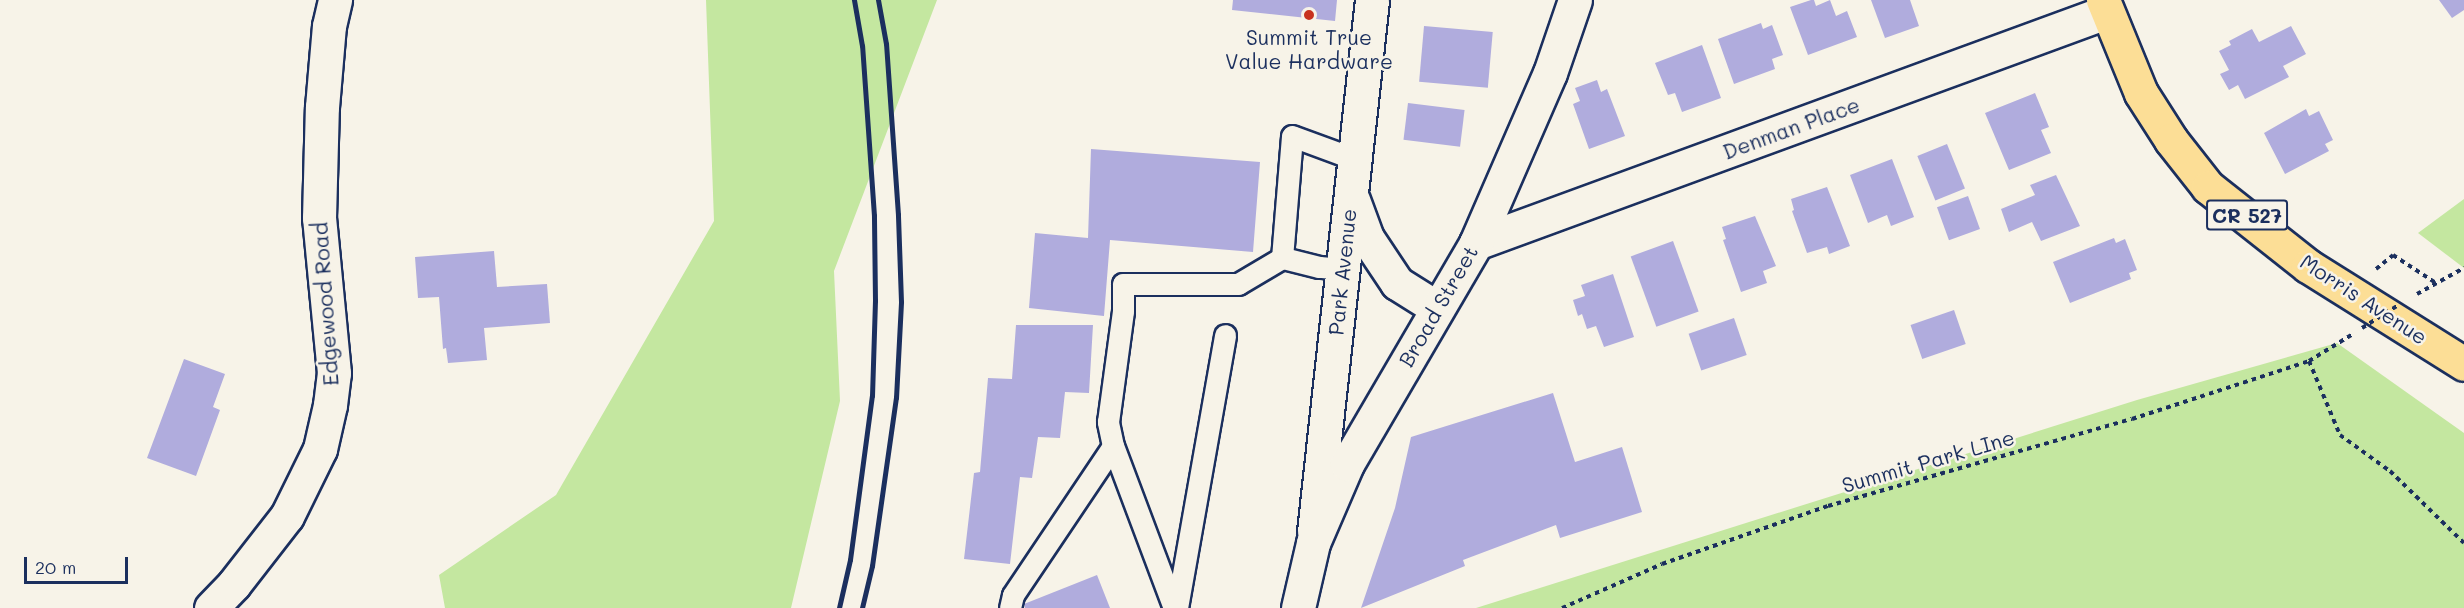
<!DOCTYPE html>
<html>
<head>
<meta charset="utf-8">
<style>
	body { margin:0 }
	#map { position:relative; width:2464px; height:608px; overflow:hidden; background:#f7f3e8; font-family:Mali,sans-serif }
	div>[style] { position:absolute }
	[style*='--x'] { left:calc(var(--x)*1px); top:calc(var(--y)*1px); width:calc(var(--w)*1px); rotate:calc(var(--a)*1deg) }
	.green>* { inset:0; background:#c4e7a0 }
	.building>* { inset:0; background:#b0acdd; transform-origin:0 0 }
	.path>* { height:4px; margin-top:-2px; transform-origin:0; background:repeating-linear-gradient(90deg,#1b2f5e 0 4.5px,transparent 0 9px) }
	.roads { filter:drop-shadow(2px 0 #1b2f5e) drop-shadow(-2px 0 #1b2f5e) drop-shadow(0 2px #1b2f5e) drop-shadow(0 -2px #1b2f5e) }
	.service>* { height:21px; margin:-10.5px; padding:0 10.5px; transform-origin:10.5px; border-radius:10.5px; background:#f7f3e8 }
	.minor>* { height:33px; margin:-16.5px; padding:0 16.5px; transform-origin:16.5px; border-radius:16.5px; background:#f7f3e8 }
	.secondary>* { height:33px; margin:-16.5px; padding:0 16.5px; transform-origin:16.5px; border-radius:16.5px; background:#f7f3e8 }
	.primary>* { height:33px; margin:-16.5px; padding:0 16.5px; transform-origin:16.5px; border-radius:16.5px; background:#fcde96 }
	.rail>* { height:4.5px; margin:-2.25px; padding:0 2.25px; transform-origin:2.25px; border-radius:2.25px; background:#1b2f5e }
	.path-bridge>* { height:4px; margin-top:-2px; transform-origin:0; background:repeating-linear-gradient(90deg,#1b2f5e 0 4.5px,transparent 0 9px) }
	.dots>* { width:16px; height:16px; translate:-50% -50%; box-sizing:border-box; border:3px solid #f7f3e8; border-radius:50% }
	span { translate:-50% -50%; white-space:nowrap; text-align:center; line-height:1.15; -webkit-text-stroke:5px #f7f3e8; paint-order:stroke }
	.shield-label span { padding:2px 4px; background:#f7f3e8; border:2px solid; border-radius:4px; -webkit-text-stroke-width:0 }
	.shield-label { font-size:20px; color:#1b2f5e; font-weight:700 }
	.poi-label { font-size:21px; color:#1b2f5e }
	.street-label { font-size:21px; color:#1b2f5e }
	.scale { position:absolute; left:24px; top:557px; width:104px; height:27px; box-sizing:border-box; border:3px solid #1b2f5e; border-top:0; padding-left:8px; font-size:18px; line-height:21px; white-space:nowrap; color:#1b2f5e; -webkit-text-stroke:4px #f7f3e8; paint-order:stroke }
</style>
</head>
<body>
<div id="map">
	<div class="green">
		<div style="clip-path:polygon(706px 0,937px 0,834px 271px,840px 401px,791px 608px,445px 608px,439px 575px,556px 495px,714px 221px)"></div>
		<div style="clip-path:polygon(2464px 199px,2464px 268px,2418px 233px)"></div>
		<div style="clip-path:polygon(2337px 343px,2464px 433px,2464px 608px,1476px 608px,2137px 400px)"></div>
	</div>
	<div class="building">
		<div style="clip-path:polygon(1233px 0,1337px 0,1335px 21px,1232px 10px)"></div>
		<div style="clip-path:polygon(1811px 0,1814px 0,1816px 6px,1830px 0,1836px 16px,1847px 11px,1857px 37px,1808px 55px,1790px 7px)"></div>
		<div style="clip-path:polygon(1871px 0,1910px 0,1919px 26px,1885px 38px)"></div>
		<div style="clip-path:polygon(2439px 0,2464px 0,2464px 10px,2452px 18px)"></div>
		<div style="clip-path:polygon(1761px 23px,1763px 29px,1772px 25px,1783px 55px,1772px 59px,1775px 69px,1734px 84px,1718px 39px)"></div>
		<div style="left:1424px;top:26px;width:69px;height:56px;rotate:5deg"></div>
		<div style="clip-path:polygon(2291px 26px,2306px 54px,2283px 66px,2289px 77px,2245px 99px,2238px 85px,2229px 90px,2220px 74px,2229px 70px,2219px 51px,2231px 45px,2229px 41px,2252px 29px,2259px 42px)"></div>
		<div style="clip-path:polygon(1702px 45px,1721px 98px,1682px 112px,1675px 93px,1668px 95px,1655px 63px)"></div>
		<div style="clip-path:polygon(1597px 80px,1601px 92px,1607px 89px,1625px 136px,1589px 149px,1573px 104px,1580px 101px,1575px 88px)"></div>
		<div style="clip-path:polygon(2035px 93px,2049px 127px,2041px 130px,2051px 153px,2009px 170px,1985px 113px)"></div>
		<div style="left:1408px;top:103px;width:57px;height:37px;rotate:7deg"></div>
		<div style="clip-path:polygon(2306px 109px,2309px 116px,2319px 111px,2333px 140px,2325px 144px,2329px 151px,2285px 174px,2264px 133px)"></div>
		<div style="left:1947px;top:144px;width:48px;height:32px;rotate:68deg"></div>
		<div style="clip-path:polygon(1091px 149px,1260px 162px,1253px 252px,1110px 240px,1104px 316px,1029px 308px,1035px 233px,1088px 238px)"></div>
		<div style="clip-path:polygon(1892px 159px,1914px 217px,1891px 226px,1887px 215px,1868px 223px,1850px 175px)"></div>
		<div style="clip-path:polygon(2056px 175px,2080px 226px,2041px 241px,2032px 222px,2009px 232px,2001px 209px,2035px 195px,2030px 185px)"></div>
		<div style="clip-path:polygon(1827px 187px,1850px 246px,1829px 254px,1827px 247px,1807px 253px,1792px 211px,1794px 210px,1791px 199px)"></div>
		<div style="left:1968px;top:196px;width:35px;height:33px;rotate:70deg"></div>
		<div style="clip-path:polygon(1755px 216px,1776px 266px,1763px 271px,1767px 283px,1741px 292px,1723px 240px,1726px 239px,1722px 227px)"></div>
		<div style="clip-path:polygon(2114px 238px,2116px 243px,2125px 239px,2137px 270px,2129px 273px,2131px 279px,2070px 303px,2053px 262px)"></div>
		<div style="left:1673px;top:241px;width:75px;height:45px;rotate:70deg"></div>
		<div style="clip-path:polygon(494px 251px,497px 287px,547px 284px,550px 323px,484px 328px,487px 360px,448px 363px,446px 348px,443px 349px,439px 297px,418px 298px,415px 257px)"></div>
		<div style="clip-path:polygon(1613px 274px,1634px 337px,1604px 347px,1596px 326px,1587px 329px,1582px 314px,1578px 316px,1573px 300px,1585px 296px,1581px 285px)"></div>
		<div style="left:1954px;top:310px;width:36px;height:46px;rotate:71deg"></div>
		<div style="left:1734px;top:318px;width:39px;height:48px;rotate:71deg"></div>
		<div style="clip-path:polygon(1016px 325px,1093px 325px,1089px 393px,1065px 392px,1060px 438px,1038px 437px,1032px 478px,1020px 477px,1010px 564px,964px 559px,974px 473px,980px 472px,988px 378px,1012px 379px)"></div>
		<div style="clip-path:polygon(184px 359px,225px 374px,213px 407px,220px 410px,196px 476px,147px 458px)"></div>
		<div style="clip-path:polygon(1553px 393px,1575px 462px,1622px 447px,1642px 512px,1560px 538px,1556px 525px,1463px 560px,1465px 566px,1361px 608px,1395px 508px,1411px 437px)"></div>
		<div style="clip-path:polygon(1097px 575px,1110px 608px,1025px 608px,1024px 604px)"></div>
	</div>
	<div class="path">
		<div style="--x:2376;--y:269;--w:22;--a:-39"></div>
		<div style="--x:2393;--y:255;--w:51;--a:33.1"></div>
		<div style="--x:2417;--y:294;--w:54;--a:-29"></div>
		<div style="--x:2309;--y:361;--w:80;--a:67.3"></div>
		<div style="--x:2340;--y:435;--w:62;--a:35.8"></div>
		<div style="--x:2390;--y:471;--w:103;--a:44.2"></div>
		<div style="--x:1562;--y:608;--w:109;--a:-23.7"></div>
		<div style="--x:1662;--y:564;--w:176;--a:-19.3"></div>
		<div style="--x:1828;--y:506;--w:316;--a:-16"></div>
		<div style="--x:2132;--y:419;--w:186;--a:-18.1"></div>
		<div style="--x:2309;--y:361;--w:52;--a:-31.5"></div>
	</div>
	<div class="roads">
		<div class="service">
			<div style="--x:1343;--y:269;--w:24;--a:-175"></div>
			<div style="--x:1319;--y:267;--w:38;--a:-166"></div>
			<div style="--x:1282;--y:258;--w:122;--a:-85.3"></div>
			<div style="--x:1292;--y:136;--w:67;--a:20.1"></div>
			<div style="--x:1010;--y:608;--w:13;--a:-77"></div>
			<div style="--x:1013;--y:595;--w:179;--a:-56.1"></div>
			<div style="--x:1174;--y:608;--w:173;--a:-110.6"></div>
			<div style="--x:1113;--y:446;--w:25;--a:-102"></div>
			<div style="--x:1108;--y:422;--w:112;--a:-82.3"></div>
			<div style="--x:1123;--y:311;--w:27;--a:-90"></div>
			<div style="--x:1123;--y:284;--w:115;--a:0"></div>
			<div style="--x:1238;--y:284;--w:51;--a:-30.6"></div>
			<div style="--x:1177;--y:608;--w:277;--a:-80"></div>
		</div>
		<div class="minor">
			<div style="--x:1353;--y:200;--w:40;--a:69.8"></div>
			<div style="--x:1367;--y:238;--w:54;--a:56.3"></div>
			<div style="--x:1397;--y:283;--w:47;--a:32"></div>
			<div style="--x:1476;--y:243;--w:671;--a:-20.14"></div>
			<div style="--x:1314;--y:532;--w:535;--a:-83.78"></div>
			<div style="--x:211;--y:608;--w:33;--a:-46"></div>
			<div style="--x:234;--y:584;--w:86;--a:-52.1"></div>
			<div style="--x:287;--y:516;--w:75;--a:-63.8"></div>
			<div style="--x:320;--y:449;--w:45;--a:-77.2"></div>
			<div style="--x:330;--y:405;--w:32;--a:-83"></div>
			<div style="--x:334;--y:373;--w:156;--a:-95.5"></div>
			<div style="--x:319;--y:218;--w:111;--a:-88.5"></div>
			<div style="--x:322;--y:107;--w:81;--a:-85.1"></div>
			<div style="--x:329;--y:26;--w:27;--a:-77"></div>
		</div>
		<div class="secondary">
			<div style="--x:1298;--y:608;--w:67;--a:-77"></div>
			<div style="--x:1313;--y:543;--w:86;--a:-66.7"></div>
			<div style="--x:1347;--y:464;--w:256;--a:-59.7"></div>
			<div style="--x:1476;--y:243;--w:185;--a:-66.5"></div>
			<div style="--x:1550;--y:73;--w:77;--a:-71.1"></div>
		</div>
		<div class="primary">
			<div style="--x:2103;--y:0;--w:100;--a:67.8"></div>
			<div style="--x:2141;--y:93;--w:56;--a:57.4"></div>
			<div style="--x:2171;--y:140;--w:60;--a:51.8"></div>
			<div style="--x:2208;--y:187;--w:127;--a:38.3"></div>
			<div style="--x:2308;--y:266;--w:184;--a:32.1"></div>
		</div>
	</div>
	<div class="rail">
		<div style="--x:839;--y:608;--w:49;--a:-77.1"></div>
		<div style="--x:850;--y:560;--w:165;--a:-82.4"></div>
		<div style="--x:872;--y:396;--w:95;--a:-88.2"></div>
		<div style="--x:875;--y:301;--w:85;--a:-90.7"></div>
		<div style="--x:874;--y:216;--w:170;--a:-94"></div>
		<div style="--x:862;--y:46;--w:47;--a:-99.9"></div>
		<div style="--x:862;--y:608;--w:43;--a:-76.6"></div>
		<div style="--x:872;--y:566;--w:170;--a:-81.9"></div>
		<div style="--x:896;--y:398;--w:96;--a:-87"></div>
		<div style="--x:901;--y:302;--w:87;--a:-92"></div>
		<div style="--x:898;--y:215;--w:171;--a:-94"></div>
		<div style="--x:886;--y:44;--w:45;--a:-100.3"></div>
	</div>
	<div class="path-bridge">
		<div style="--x:2362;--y:328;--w:41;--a:-32.2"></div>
	</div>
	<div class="dots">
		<div style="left:1309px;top:15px;background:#c8321e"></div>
	</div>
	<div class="shield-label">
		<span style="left:2247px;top:215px">CR 527</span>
	</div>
	<div class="poi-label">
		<span style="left:1309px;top:49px">Summit True<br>Value Hardware</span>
	</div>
	<div class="street-label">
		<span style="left:1791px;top:128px;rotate:-20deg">Denman Place</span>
		<span style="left:1342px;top:272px;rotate:-84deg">Park Avenue</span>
		<span style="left:2364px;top:299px;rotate:33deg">Morris Avenue</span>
		<span style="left:325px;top:304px;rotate:-94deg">Edgewood Road</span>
		<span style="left:1438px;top:306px;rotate:-60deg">Broad Street</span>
		<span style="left:1928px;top:461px;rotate:-16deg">Summit Park LIne</span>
	</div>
	<div class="scale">20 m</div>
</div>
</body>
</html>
